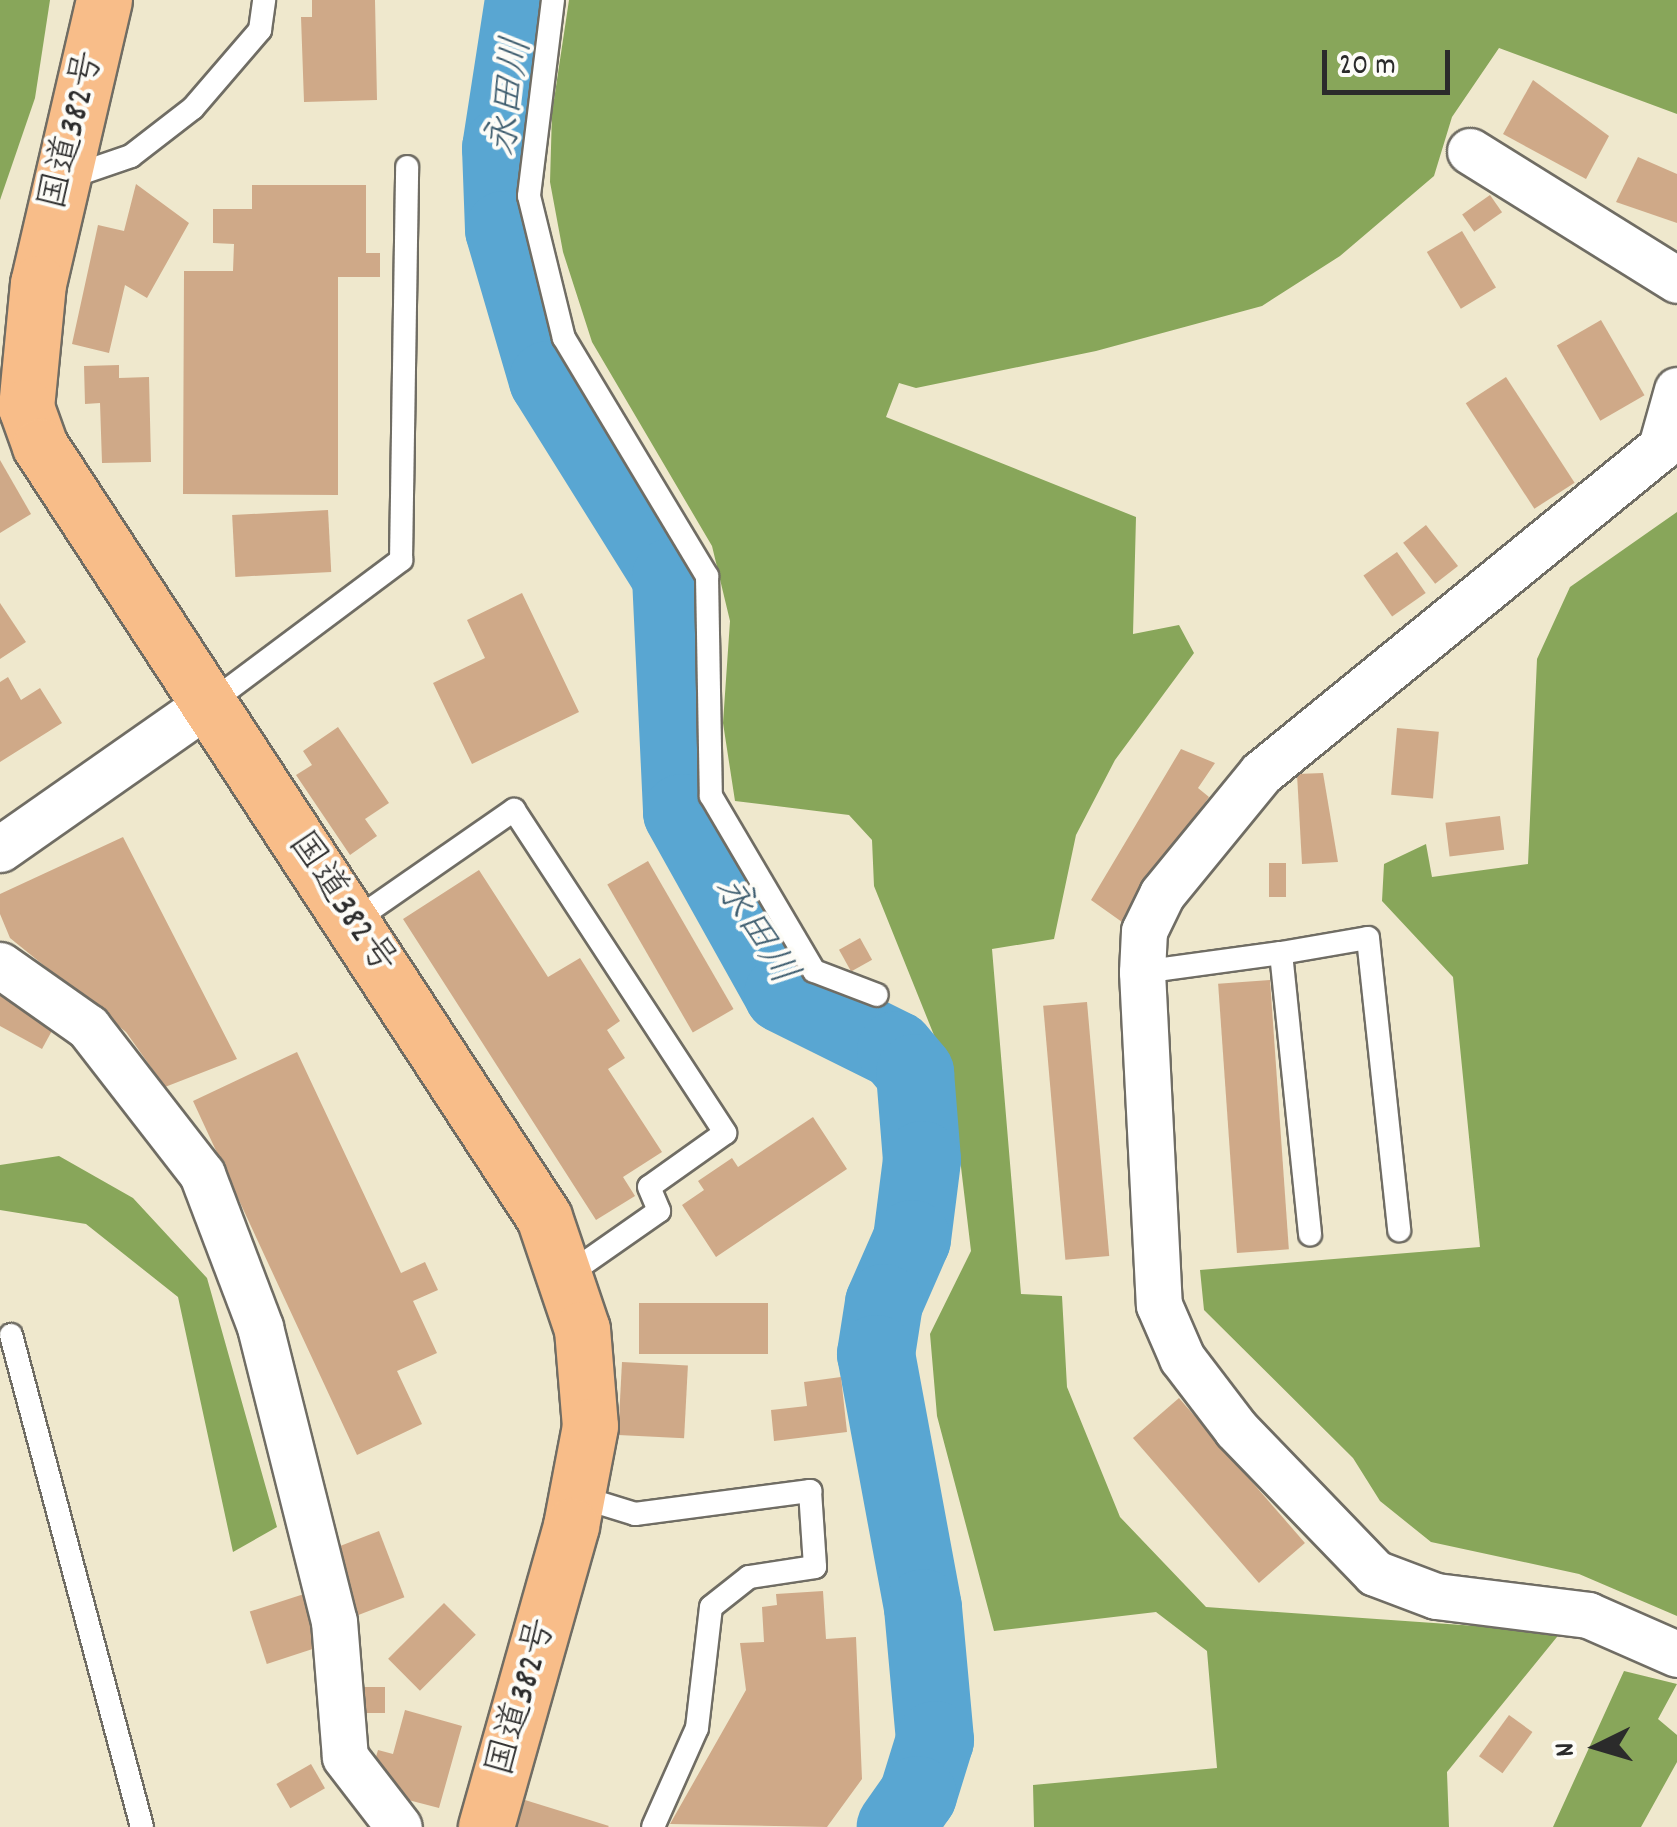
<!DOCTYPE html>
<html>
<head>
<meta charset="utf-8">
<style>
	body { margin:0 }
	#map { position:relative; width:1677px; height:1827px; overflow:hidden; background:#efe8cd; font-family:Dekko,"Klee One",sans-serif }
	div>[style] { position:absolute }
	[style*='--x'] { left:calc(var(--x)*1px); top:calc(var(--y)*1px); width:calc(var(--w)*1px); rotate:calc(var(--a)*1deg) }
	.forest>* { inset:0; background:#88a65a }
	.river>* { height:78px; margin:-39px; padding:0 39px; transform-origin:39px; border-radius:39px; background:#59a6d2 }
	.building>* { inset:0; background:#cfa988; transform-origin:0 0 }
	.roads { filter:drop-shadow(2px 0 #706d64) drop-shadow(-2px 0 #706d64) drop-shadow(0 2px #706d64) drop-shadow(0 -2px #706d64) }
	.service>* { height:22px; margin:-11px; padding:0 11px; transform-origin:11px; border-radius:11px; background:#fff }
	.minor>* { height:45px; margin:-22.5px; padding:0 22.5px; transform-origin:22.5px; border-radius:22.5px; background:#fff }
	.trunk>* { height:55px; margin:-27.5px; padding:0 27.5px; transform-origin:27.5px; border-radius:27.5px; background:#f8bd89 }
	span { translate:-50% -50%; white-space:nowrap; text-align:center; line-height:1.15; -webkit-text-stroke:8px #fdfcf7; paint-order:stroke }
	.street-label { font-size:38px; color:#2b2b2b }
	.water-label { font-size:40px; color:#3d5c6e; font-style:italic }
	.north { position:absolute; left:1547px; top:1697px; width:100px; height:100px; -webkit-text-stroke:8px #fdfcf7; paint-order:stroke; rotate:265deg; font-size:28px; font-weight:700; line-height:40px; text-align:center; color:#2b2b2b }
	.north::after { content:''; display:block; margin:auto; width:35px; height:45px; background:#2b2b2b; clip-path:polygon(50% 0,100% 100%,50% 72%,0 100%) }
	.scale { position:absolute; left:1322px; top:50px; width:128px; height:45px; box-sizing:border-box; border:5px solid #2b2b2b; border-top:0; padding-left:12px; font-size:30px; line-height:35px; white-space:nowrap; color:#2b2b2b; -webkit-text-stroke:8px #fdfcf7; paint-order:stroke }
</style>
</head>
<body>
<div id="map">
	<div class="forest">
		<div style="clip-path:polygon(0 0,50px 0,35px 98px,0 200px)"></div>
		<div style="clip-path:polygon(569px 0,1677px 0,1677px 114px,1499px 48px,1452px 117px,1434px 176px,1340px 256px,1262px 306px,1096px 351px,916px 388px,899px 383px,886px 417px,1136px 517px,1133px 634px,1179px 625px,1194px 653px,1115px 760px,1076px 835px,1054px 939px,992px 949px,1021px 1294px,1062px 1296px,1067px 1387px,1120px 1517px,1206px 1607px,1561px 1632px,1447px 1772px,1449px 1827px,1034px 1827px,1033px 1785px,1217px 1768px,1207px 1651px,1156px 1612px,994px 1631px,937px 1416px,930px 1334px,971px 1251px,950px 1075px,874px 886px,872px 840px,849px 815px,735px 801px,723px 723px,730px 621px,712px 546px,592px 342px,563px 252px,550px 182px,552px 113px)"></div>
		<div style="clip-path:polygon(1677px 512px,1677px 1616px,1579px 1574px,1431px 1542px,1380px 1501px,1353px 1458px,1204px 1310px,1200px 1270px,1480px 1247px,1453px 977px,1382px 901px,1384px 864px,1426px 844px,1432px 877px,1528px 864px,1537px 659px,1570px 587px)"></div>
		<div style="clip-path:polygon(59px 1156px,133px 1198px,207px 1278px,277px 1527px,233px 1552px,178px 1297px,86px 1224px,0 1210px,0 1165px)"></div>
		<div style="clip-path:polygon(1624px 1671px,1677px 1684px,1658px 1719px,1677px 1735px,1677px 1762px,1641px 1827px,1553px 1827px)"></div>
	</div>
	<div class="river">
		<div style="--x:524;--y:0;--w:150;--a:98.8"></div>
		<div style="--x:501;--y:148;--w:82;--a:87.9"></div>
		<div style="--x:504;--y:230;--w:156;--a:73.7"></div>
		<div style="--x:548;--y:380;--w:232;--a:58"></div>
		<div style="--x:671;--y:577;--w:236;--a:87.3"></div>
		<div style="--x:682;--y:813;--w:207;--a:60.8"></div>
		<div style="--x:783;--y:994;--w:126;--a:26.4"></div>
		<div style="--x:896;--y:1050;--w:30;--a:50"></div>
		<div style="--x:915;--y:1073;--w:87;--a:85.4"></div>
		<div style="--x:922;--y:1160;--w:80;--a:97.2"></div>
		<div style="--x:912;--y:1239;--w:70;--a:113.6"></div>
		<div style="--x:884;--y:1303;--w:52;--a:98.9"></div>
		<div style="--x:876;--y:1354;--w:258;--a:79.5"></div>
		<div style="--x:923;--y:1608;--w:133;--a:84.8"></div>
		<div style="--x:935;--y:1740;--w:58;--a:107.2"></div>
		<div style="--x:918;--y:1795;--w:39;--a:125"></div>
	</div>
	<div class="building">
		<div style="clip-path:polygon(312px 0,375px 0,377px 100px,304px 102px,301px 17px,312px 17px)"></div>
		<div style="clip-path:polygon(1533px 80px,1609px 136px,1586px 179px,1503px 134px)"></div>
		<div style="clip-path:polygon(1638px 157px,1677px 174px,1677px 223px,1616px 202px)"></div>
		<div style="clip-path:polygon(136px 184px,189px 223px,147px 298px,125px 285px,109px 353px,72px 344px,98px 225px,124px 231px)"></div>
		<div style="clip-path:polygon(252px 185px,366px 185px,366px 253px,380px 253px,380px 277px,338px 277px,338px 495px,183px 494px,184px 271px,233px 271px,234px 244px,213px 243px,213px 209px,252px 209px)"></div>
		<div style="left:1490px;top:195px;width:21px;height:34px;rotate:55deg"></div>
		<div style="left:1462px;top:231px;width:66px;height:41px;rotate:59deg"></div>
		<div style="left:1601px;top:320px;width:87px;height:51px;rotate:60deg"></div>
		<div style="clip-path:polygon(119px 365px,119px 378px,149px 377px,151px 462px,102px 463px,100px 403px,85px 404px,84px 366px)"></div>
		<div style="left:1506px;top:377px;width:126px;height:48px;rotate:57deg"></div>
		<div style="clip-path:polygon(0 460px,31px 514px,0 533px)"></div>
		<div style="left:328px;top:510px;width:62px;height:96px;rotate:87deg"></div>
		<div style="left:1426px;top:525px;width:52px;height:29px;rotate:52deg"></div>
		<div style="left:1397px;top:552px;width:50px;height:41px;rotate:55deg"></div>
		<div style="clip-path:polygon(522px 593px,579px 712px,472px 764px,433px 683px,485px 658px,467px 620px)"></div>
		<div style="clip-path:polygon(0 603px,26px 642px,0 659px)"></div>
		<div style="clip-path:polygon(8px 677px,21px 700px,40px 688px,62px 723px,0 762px,0 682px)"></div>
		<div style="clip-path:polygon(338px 727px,389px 803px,365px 819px,377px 836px,350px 855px,296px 775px,312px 765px,303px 751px)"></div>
		<div style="left:1397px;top:728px;width:42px;height:67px;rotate:5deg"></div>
		<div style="clip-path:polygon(1181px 749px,1215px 763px,1198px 788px,1209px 797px,1122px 922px,1091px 900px)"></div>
		<div style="clip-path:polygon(1323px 773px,1338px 862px,1302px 864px,1297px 774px)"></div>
		<div style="left:1500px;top:816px;width:34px;height:55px;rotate:83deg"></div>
		<div style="clip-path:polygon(123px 837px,237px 1059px,165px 1087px,126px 1032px,10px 938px,0 914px,0 894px)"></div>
		<div style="left:648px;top:861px;width:171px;height:47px;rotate:60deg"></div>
		<div style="left:1269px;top:863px;width:17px;height:34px"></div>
		<div style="clip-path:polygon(479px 870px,548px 977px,580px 958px,620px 1021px,607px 1030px,625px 1058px,608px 1069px,662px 1152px,623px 1177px,635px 1196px,596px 1220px,403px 919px)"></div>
		<div style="left:860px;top:938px;width:25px;height:24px;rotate:61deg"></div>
		<div style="left:1270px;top:980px;width:270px;height:52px;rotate:86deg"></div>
		<div style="clip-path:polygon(0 983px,54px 1027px,42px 1049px,0 1026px)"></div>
		<div style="left:1087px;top:1002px;width:255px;height:44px;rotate:85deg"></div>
		<div style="clip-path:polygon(297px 1052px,401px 1273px,425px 1262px,438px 1290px,413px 1301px,437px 1353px,397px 1371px,422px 1424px,357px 1455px,193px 1101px)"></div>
		<div style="clip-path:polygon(813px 1117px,847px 1169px,716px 1257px,682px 1205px,704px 1190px,698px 1181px,732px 1158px,738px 1167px)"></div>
		<div style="left:639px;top:1303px;width:129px;height:51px"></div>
		<div style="left:622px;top:1362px;width:66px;height:73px;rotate:3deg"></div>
		<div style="clip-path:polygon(841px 1377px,847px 1432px,774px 1441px,771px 1410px,807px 1406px,804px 1382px)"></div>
		<div style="left:1179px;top:1398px;width:192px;height:61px;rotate:49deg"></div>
		<div style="left:379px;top:1531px;width:71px;height:50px;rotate:69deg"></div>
		<div style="clip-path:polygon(823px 1591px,826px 1639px,856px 1637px,862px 1779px,827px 1827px,670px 1824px,746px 1690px,740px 1643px,764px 1642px,762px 1607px,777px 1605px,776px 1594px)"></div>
		<div style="left:304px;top:1594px;width:55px;height:57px;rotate:72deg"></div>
		<div style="left:444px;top:1603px;width:45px;height:79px;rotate:45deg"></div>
		<div style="left:357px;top:1687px;width:28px;height:26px"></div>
		<div style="clip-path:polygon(405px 1710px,462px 1726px,439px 1808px,393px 1796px,373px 1767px,378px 1750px,393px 1754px)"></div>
		<div style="left:1509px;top:1715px;width:29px;height:51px;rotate:36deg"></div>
		<div style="left:311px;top:1764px;width:28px;height:40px;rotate:60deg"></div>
		<div style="clip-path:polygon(525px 1800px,609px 1826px,608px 1827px,517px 1827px)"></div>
	</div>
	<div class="roads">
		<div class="service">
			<div style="--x:553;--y:0;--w:197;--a:97"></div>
			<div style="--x:529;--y:196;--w:146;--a:76.2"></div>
			<div style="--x:564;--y:338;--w:278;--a:59"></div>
			<div style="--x:707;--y:576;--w:220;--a:89"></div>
			<div style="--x:711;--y:796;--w:203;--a:59.5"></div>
			<div style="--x:814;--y:971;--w:67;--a:20.9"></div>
			<div style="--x:64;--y:179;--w:71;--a:-18.9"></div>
			<div style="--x:131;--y:156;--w:78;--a:-37.7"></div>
			<div style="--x:193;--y:108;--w:103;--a:-49.3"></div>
			<div style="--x:260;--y:30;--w:30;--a:-82"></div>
			<div style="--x:206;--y:706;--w:244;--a:-36.8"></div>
			<div style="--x:401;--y:560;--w:393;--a:-89.1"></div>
			<div style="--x:354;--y:921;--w:195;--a:-34.8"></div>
			<div style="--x:514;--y:810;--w:386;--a:56.8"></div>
			<div style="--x:725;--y:1133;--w:93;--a:144.6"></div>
			<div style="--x:649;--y:1187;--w:26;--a:67"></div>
			<div style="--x:659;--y:1211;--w:110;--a:145"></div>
			<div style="--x:1281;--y:953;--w:88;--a:-9.8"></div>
			<div style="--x:1368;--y:938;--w:294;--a:83.9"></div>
			<div style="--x:1142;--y:972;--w:140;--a:-7.8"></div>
			<div style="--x:1281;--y:953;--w:283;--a:84.1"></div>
			<div style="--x:11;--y:1335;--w:509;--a:75.09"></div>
			<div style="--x:577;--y:1496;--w:61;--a:17.2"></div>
			<div style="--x:635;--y:1514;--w:177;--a:-7.5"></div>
			<div style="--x:810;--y:1491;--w:76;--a:86.2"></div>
			<div style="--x:815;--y:1567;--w:67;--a:171.4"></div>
			<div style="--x:749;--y:1577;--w:48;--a:141.7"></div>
			<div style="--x:711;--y:1607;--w:122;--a:96.6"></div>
			<div style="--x:697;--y:1728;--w:108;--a:114"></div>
		</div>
		<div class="minor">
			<div style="--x:1470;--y:151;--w:244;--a:31.9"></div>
			<div style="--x:1677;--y:390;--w:59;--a:105.7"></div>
			<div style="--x:1661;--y:447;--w:516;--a:140.82"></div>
			<div style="--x:1261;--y:773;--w:156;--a:129.3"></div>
			<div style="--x:1162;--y:894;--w:41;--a:115.9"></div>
			<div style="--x:1144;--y:931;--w:41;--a:92.8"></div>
			<div style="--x:1142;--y:972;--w:333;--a:87.1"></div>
			<div style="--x:1159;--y:1305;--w:58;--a:66.5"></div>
			<div style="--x:1182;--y:1358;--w:89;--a:52.7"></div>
			<div style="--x:1236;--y:1429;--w:200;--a:46"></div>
			<div style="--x:1375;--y:1573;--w:65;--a:20.7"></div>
			<div style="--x:1436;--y:1596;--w:153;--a:7.1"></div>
			<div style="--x:1588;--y:1615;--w:97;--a:23.7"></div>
			<div style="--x:0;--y:849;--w:248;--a:-35"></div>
			<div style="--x:0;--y:965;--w:108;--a:35.2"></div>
			<div style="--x:88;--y:1027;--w:186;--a:52.2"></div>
			<div style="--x:202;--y:1174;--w:164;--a:69.2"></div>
			<div style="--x:260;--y:1327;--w:303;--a:75.9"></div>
			<div style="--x:334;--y:1621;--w:136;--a:85.4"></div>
			<div style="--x:345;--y:1757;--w:88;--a:52.4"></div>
		</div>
		<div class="trunk">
			<div style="--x:104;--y:0;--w:291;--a:103.1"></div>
			<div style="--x:38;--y:283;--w:125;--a:95.5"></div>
			<div style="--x:26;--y:407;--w:41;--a:70.3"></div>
			<div style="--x:40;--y:446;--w:921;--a:56.83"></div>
			<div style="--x:544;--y:1217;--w:118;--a:71.3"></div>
			<div style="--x:582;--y:1329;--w:97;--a:85.3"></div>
			<div style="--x:590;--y:1426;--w:102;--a:100.8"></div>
			<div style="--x:571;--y:1526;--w:313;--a:105.8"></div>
		</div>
	</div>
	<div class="street-label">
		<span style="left:74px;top:131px;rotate:-76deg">国道382号</span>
		<span style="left:340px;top:904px;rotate:56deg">国道382号</span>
		<span style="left:524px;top:1698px;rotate:-74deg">国道382号</span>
	</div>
	<div class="water-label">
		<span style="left:513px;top:97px;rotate:-82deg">永田川</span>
		<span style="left:753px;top:932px;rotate:58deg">永田川</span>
	</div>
	<div class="north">N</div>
	<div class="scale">20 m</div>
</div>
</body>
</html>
